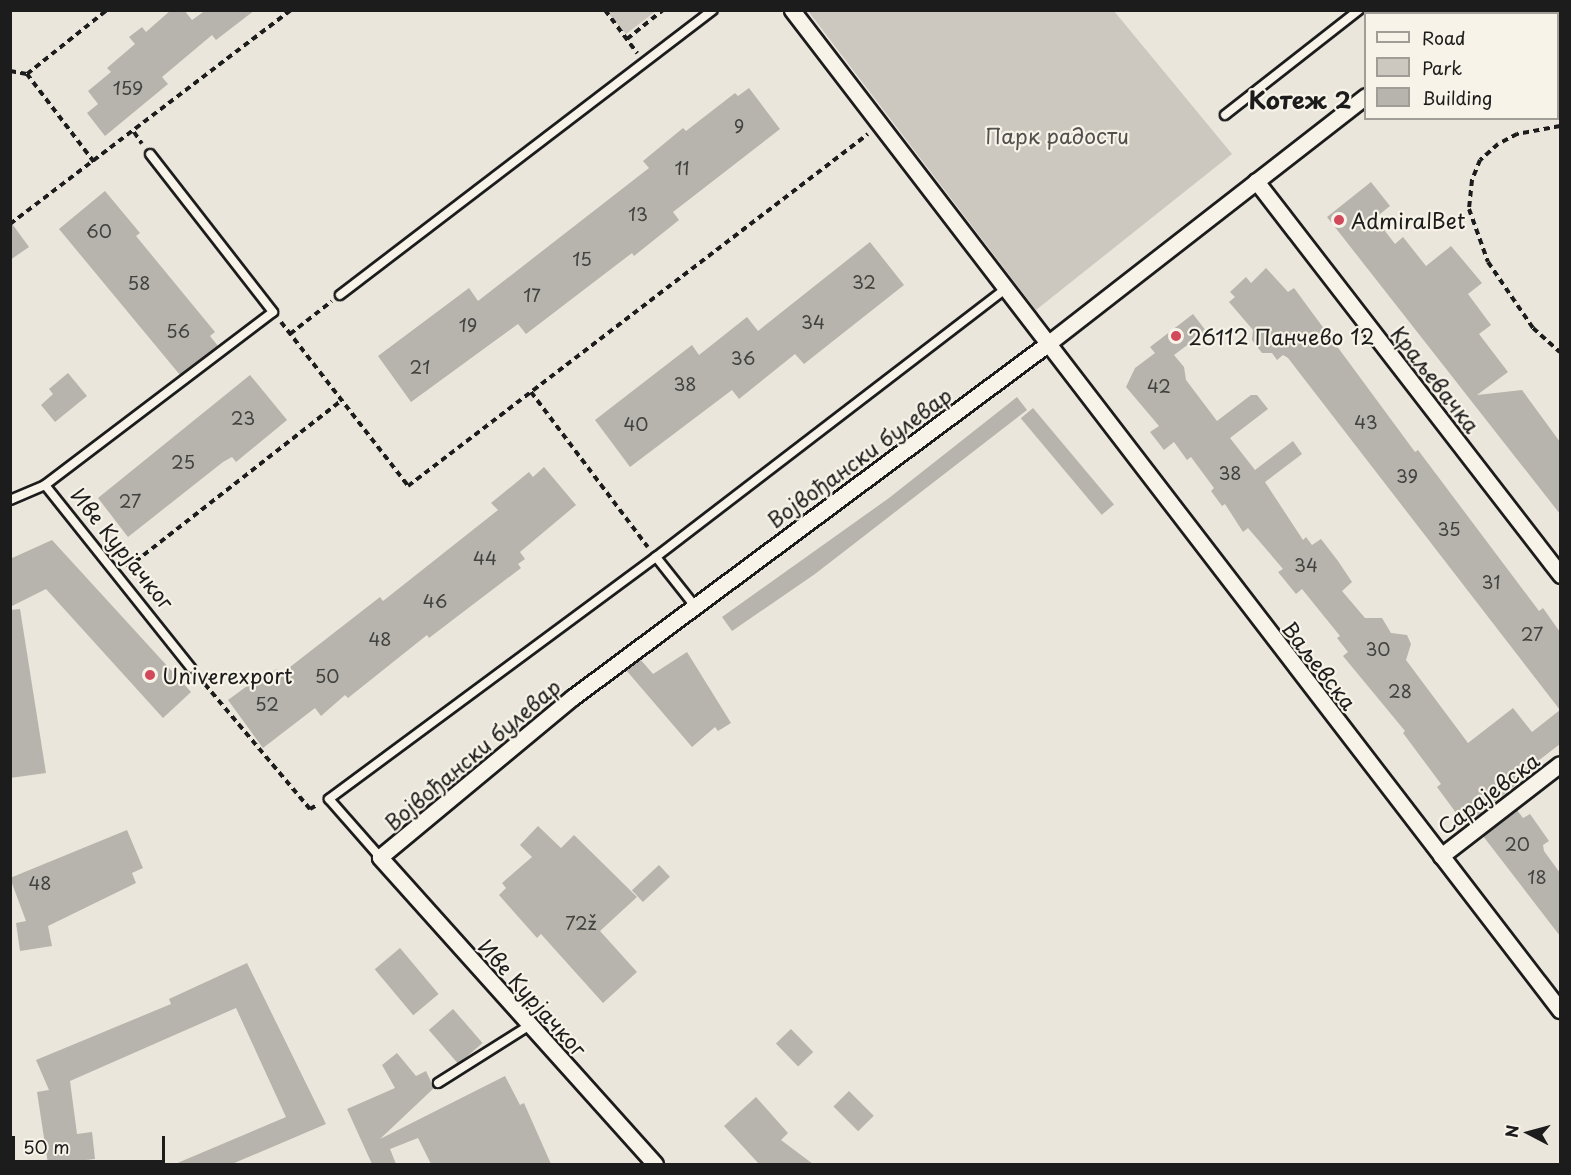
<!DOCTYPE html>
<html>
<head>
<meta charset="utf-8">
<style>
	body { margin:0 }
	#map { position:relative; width:1571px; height:1175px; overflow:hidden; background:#eae6dc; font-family:"Playpen Sans",sans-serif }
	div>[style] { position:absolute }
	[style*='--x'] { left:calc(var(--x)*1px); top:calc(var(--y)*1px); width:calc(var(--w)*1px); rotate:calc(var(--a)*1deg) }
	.green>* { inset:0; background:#ccc8c0 }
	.building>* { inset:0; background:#b6b4ac; transform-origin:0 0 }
	.path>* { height:4px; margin-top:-2px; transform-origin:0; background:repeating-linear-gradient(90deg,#1c1c1c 0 6px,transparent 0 10.5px) }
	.roads { filter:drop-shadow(2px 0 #1c1c1c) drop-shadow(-2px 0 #1c1c1c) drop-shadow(0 2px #1c1c1c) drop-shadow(0 -2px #1c1c1c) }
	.lane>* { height:8px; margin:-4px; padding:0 4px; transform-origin:4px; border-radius:4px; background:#f7f3e8 }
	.street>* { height:15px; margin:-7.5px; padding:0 7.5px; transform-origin:7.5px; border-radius:7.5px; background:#f7f3e8 }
	.dots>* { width:16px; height:16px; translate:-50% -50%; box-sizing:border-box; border:3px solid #f7f3e8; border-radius:50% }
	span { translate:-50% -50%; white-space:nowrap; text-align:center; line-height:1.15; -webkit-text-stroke:4.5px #f7f3e8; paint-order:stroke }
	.number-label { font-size:18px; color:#424240 }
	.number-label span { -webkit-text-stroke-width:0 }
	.park-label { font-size:21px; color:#51504d }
	.poi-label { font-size:21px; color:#1c1c1c }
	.left { translate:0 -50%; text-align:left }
	.street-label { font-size:21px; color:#1c1c1c }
	.quarter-label { font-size:24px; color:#1c1c1c; font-weight:700 }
	.frame { position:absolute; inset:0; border:12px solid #1c1c1c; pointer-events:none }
	.legend { position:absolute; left:1364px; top:12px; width:195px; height:108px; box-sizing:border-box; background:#f7f3e8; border:2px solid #9f9d96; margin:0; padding:8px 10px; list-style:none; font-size:18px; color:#1c1c1c }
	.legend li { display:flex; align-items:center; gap:12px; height:30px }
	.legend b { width:30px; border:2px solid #9f9d96 }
	.north { position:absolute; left:1499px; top:1103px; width:60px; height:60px; -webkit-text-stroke:4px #f7f3e8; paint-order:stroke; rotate:276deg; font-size:16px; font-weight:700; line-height:24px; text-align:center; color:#1c1c1c }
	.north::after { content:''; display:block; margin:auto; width:21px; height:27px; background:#1c1c1c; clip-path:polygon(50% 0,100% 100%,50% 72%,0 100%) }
	.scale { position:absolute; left:12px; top:1136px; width:153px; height:27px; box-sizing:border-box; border:3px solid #1c1c1c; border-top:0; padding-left:8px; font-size:18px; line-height:21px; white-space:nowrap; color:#1c1c1c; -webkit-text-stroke:4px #f7f3e8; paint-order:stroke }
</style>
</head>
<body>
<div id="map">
	<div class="green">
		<div style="clip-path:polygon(606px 11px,656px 11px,626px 34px)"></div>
		<div style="clip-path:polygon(808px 11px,1114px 11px,1232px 154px,1036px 310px)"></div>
	</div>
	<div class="building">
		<div style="clip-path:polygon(171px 10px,184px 10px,192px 20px,206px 10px,255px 10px,216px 40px,212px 35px,162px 77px,168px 84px,105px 136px,87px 113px,98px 104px,88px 91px,111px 72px,107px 68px,135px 44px,129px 37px,142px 27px,146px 32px)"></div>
		<div style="clip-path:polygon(749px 88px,780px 129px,673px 212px,679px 220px,634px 256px,632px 253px,526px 334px,518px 324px,411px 402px,378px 356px,469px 288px,478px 301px,649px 168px,643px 161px,683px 128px,686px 131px,735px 93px,738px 96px)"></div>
		<div style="clip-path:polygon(1371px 182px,1390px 206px,1375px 218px,1395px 244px,1403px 237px,1426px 266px,1451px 246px,1482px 283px,1468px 294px,1491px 325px,1479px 334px,1508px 372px,1477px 395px,1522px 390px,1560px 442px,1560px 514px,1327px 217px)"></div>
		<div style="clip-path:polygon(105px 191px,140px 233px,136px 236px,215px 332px,210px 336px,218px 346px,180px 375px,59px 229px)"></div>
		<div style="clip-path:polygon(10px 221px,29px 247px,10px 260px)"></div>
		<div style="clip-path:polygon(870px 242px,904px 285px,804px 364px,795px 354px,739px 399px,732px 390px,630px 467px,595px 420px,692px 345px,699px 355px,747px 317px,758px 331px)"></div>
		<div style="clip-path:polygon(1266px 268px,1288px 292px,1294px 288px,1415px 452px,1418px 450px,1539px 611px,1543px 608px,1560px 632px,1560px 744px,1538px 761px,1541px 765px,1465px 825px,1437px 787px,1441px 784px,1403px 733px,1405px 731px,1343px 656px,1348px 652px,1337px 638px,1340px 636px,1302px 589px,1296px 594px,1278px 572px,1283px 569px,1248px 528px,1243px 532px,1225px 504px,1222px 506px,1211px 491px,1214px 488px,1191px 457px,1187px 460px,1174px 442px,1164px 450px,1150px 432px,1159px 426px,1126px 387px,1135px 368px,1155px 353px,1150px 347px,1193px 314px,1206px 331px,1174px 355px,1184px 367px,1186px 380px,1217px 421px,1251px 395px,1257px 395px,1268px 409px,1230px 438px,1255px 470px,1293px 441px,1302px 454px,1265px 482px,1303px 540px,1306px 537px,1312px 545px,1321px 539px,1338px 561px,1352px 582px,1342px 591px,1365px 618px,1382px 618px,1391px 633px,1407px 635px,1411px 644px,1406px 660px,1468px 743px,1513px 708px,1532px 732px,1560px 710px,1288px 358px,1283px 355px,1277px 360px,1272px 353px,1262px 353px,1252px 340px,1253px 330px,1229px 302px,1235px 297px,1230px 292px,1246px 277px,1251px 283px)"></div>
		<div style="clip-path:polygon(68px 373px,87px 396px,55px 422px,41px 405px,53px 394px,49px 389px)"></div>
		<div style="clip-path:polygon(250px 375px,287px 420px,236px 462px,232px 457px,223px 462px,128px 537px,98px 498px)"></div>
		<div style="clip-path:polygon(1017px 397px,1027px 410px,815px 574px,732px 631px,722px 617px,889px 498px)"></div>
		<div style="left:1033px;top:408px;width:126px;height:16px;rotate:50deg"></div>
		<div style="clip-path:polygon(544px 467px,576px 505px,520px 552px,525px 559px,518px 564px,521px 568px,429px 638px,427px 635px,348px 698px,345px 695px,321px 716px,315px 708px,263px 748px,228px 700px,269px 670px,271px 673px,277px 669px,281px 674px,380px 597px,383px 601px,498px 510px,491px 503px,529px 472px,533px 477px)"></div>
		<div style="clip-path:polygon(52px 540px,191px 692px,163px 718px,46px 589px,10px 607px,10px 559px)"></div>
		<div style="clip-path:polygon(20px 609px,46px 773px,10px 778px,10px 610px)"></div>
		<div style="clip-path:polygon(687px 652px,731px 723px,718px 731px,715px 727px,692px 747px,626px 670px,640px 659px,653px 674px)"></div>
		<div style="clip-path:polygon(1517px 810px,1523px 818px,1530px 814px,1549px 841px,1543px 845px,1544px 851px,1560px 873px,1560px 936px,1483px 836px)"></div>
		<div style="clip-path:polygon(538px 826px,561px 848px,574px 835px,637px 897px,600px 931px,637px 972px,603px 1003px,541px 934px,537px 938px,499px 895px,506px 888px,502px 883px,532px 857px,520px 845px)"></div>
		<div style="clip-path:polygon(127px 830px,143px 868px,132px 873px,136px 883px,48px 926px,52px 946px,20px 951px,16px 923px,26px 921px,10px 878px)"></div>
		<div style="left:659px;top:865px;width:16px;height:37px;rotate:47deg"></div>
		<div style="left:400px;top:948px;width:60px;height:33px;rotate:50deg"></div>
		<div style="clip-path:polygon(247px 963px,326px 1124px,232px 1164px,175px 1164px,286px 1117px,236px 1008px,70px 1081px,77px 1134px,92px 1132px,95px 1159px,48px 1164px,37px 1092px,49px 1090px,36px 1060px,171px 1004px,169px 999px)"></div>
		<div style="left:453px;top:1009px;width:45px;height:32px;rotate:49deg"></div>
		<div style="left:791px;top:1029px;width:32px;height:21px;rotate:46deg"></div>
		<div style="clip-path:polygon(397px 1053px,416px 1076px,426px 1071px,434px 1088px,380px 1139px,505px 1076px,520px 1105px,524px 1103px,551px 1164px,431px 1164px,418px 1138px,390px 1149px,396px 1164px,372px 1164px,347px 1109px,395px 1088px,382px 1065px)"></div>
		<div style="left:849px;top:1091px;width:35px;height:22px;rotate:45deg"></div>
		<div style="clip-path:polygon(756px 1097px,788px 1133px,781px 1140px,813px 1164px,759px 1164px,724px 1126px)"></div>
	</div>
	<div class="path">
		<div style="--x:605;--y:10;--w:54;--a:53.3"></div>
		<div style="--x:1528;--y:10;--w:4;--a:63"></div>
		<div style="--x:627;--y:39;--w:46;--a:-38.9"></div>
		<div style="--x:1558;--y:51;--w:4;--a:63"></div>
		<div style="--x:10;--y:71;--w:17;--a:10"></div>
		<div style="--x:1560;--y:126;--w:44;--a:169.5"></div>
		<div style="--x:1517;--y:134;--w:21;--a:152"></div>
		<div style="--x:1498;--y:144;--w:24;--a:138"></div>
		<div style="--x:1480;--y:160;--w:22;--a:112"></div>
		<div style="--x:1472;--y:180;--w:29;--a:96"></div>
		<div style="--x:1469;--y:209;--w:56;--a:70.3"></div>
		<div style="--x:1488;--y:262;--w:80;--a:55.7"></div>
		<div style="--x:1533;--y:328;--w:36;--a:42"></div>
		<div style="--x:134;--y:132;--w:14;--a:56"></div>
		<div style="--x:94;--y:162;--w:111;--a:-127.3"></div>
		<div style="--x:27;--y:74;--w:102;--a:-38.7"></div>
		<div style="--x:10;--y:224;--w:353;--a:-37.3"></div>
		<div style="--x:281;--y:322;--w:207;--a:52.2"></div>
		<div style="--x:408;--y:486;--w:579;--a:-37.42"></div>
		<div style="--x:290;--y:334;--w:53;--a:-38.2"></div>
		<div style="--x:531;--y:392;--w:194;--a:53"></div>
		<div style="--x:127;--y:568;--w:271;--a:-38"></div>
		<div style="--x:198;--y:676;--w:174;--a:49.9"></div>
		<div style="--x:310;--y:809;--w:8;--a:-30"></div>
	</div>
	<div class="roads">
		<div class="lane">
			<div style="--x:1225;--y:115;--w:170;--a:-38.1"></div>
			<div style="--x:340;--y:295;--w:469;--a:-37.4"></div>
			<div style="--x:45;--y:485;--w:286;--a:-37.2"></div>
			<div style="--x:273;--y:312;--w:200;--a:-127.9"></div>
			<div style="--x:10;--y:500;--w:38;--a:-23"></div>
			<div style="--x:45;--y:485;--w:234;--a:51.4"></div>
			<div style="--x:656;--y:557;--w:61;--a:51.6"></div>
			<div style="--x:380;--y:857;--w:77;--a:-131.3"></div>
			<div style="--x:329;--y:799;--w:407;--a:-36.5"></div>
			<div style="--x:656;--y:557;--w:439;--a:-37.5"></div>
			<div style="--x:438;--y:1083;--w:109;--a:-32.2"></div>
		</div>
		<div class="street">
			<div style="--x:792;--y:10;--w:1261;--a:52.48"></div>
			<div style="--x:1472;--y:14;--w:6;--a:-45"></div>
			<div style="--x:1256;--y:181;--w:498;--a:52.3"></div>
			<div style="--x:1441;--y:856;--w:150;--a:-37.7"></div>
			<div style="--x:655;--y:1164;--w:412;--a:-131.9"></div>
			<div style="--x:380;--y:857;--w:251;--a:-39.7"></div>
			<div style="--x:573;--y:697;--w:590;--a:-36.66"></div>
			<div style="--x:1046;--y:345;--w:405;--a:-37.9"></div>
		</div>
	</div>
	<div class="dots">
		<div style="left:1339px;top:220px;background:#d1495b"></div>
		<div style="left:1176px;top:336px;background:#d1495b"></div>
		<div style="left:150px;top:675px;background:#d1495b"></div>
	</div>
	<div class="number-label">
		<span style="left:128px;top:88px">159</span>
		<span style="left:739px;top:126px">9</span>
		<span style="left:682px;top:168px">11</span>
		<span style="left:638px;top:214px">13</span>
		<span style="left:99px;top:231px">60</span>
		<span style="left:582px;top:259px">15</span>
		<span style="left:864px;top:282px">32</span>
		<span style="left:139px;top:283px">58</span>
		<span style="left:532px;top:295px">17</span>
		<span style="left:813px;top:322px">34</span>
		<span style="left:468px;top:325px">19</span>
		<span style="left:178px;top:331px">56</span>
		<span style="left:743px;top:358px">36</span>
		<span style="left:420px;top:367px">21</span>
		<span style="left:685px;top:384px">38</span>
		<span style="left:1159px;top:386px">42</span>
		<span style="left:243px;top:418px">23</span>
		<span style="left:1366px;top:422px">43</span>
		<span style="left:636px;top:424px">40</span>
		<span style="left:183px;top:462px">25</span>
		<span style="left:1230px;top:473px">38</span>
		<span style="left:1407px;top:476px">39</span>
		<span style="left:130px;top:501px">27</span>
		<span style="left:1449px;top:529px">35</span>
		<span style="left:485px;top:558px">44</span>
		<span style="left:1306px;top:565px">34</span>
		<span style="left:1491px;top:582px">31</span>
		<span style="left:435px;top:601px">46</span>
		<span style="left:1532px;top:634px">27</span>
		<span style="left:380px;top:639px">48</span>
		<span style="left:1378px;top:649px">30</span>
		<span style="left:327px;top:676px">50</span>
		<span style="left:1400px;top:691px">28</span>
		<span style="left:267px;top:704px">52</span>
		<span style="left:1517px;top:844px">20</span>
		<span style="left:1537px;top:877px">18</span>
		<span style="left:40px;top:883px">48</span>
		<span style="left:581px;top:923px">72ž</span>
	</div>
	<div class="park-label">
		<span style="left:1057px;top:135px">Парк радости</span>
	</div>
	<div class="poi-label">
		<span class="left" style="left:1351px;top:220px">AdmiralBet</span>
		<span class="left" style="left:1188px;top:336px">26112 Панчево 12</span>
		<span class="left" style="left:162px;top:675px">Univerexport</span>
	</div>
	<div class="street-label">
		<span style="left:1436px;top:379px;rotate:52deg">Краљевачка</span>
		<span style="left:859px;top:457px;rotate:-36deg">Војвођански булевар</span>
		<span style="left:123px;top:548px;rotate:51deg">Иве Курјачког</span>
		<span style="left:1320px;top:665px;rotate:52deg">Ваљевска</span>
		<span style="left:472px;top:754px;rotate:-40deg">Војвођански булевар</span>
		<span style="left:1488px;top:793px;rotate:-37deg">Сарајевска</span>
		<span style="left:533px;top:997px;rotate:48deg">Иве Курјачког</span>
	</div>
	<div class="quarter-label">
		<span style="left:1300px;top:100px">Котеж 2</span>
	</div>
	<div class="frame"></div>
	<ul class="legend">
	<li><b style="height:8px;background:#f7f3e8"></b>Road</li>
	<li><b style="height:16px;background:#ccc8c0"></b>Park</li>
	<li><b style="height:16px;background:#b6b4ac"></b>Building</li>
	</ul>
	<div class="north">N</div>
	<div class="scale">50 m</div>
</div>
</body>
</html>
